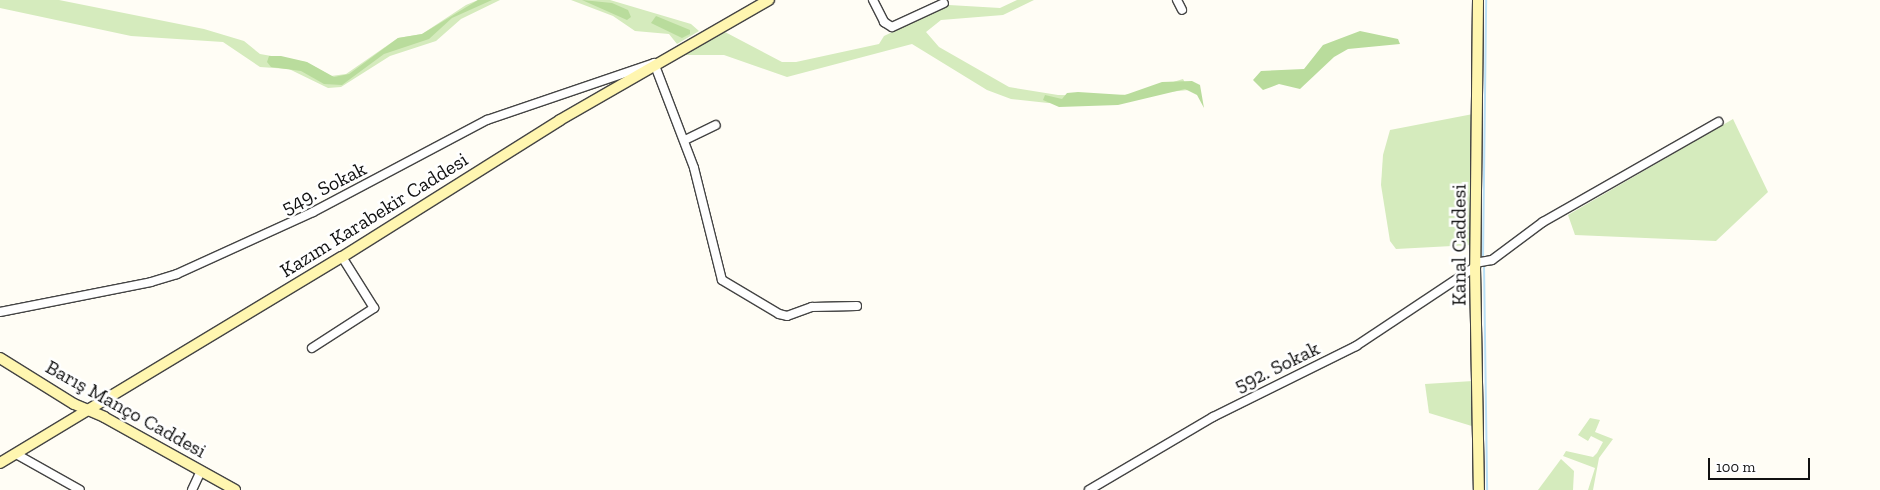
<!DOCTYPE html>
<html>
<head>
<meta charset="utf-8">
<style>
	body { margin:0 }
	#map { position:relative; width:1880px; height:490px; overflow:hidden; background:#fffdf5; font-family:"Zilla Slab",serif }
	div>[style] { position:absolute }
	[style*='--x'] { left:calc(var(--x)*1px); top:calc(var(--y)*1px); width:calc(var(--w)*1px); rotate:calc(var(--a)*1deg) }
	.green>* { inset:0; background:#d5ebbd }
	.forest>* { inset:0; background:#b9dc9c }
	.stream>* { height:2px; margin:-1px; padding:0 1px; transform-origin:1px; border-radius:1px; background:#b9e0f7 }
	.roads { filter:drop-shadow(1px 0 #444) drop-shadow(-1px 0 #444) drop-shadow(0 1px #444) drop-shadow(0 -1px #444) }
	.street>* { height:8px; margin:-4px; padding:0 4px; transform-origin:4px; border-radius:4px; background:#fff }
	.secondary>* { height:10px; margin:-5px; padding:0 5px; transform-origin:5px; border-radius:5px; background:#fff6b0 }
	span { translate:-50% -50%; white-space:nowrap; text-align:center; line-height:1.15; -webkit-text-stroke:5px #fff; paint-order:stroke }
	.street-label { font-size:20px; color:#111 }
	.scale { position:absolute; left:1708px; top:458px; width:102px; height:22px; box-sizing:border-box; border:2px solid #111; border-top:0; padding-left:6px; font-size:15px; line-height:18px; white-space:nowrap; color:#111; -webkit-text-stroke:4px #fff; paint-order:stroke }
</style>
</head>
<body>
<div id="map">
	<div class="green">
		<div style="clip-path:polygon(0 0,59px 0,204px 29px,244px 41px,260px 54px,306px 62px,331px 76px,346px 74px,398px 38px,422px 34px,466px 5px,478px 0,500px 0,461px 19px,436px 41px,390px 56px,341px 87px,328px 88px,289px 69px,260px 67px,223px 42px,131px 36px,0 8px)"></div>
		<div style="clip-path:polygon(571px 0,610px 0,691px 24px,699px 31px,677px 44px,669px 34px,635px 31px,613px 16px)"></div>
		<div style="clip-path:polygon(1017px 0,1034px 0,1003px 15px,941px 20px,926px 32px,939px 47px,1009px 87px,1058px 95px,1106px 96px,1134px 94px,1183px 79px,1189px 90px,1048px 103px,1011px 99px,987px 90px,912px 44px,787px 77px,724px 55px,683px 55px,725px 32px,782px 62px,796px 62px,879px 44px,884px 36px,949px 5px,1000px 8px)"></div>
		<div style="clip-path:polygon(1473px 114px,1471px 245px,1396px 249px,1390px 241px,1381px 185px,1383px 155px,1390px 130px)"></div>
		<div style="clip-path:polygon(1733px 119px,1768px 192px,1716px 241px,1575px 235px,1568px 215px)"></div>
		<div style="clip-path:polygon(1473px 381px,1475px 427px,1429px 413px,1425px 384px)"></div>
		<div style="clip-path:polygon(1590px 418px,1600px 420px,1595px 432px,1613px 439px,1599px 458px,1593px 490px,1588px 490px,1595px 468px,1563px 456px,1566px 451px,1593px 457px,1597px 453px,1603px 442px,1591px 436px,1588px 441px,1578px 435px)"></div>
		<div style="clip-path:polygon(1561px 459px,1574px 471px,1573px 490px,1538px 490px)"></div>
	</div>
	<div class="forest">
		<div style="clip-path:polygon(478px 0,492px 0,452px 18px,429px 39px,384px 54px,342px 85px,324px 84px,301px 71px,271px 67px,267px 62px,269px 56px,281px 56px,307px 62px,334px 77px,349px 74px,398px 38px,422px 34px)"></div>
		<div style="clip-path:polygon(582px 0,612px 3px,628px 10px,631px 17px,627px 20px)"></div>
		<div style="clip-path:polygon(656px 16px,690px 30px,690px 34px,682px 38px,651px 23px)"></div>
		<div style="clip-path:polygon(1360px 31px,1398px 39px,1400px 44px,1348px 49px,1334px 57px,1300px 89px,1279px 84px,1263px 90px,1253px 80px,1261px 71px,1304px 69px,1323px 45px)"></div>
		<div style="clip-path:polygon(1192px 81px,1200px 85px,1204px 108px,1197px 95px,1185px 89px,1118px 105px,1059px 107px,1043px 100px,1045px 95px,1062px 99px,1067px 93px,1078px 92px,1125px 95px,1162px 82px)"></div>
	</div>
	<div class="stream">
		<div style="--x:1483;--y:260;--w:260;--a:-89.3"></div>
		<div style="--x:1484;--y:265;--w:225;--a:89.2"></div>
	</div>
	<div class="roads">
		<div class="street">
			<div style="--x:873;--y:0;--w:25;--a:63"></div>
			<div style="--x:884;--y:22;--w:9;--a:32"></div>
			<div style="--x:892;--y:27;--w:57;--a:-24.8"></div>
			<div style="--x:1177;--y:0;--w:11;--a:63"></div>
			<div style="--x:685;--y:140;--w:34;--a:-26"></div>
			<div style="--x:1475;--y:263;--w:17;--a:-10"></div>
			<div style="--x:1492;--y:260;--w:64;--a:-36.7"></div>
			<div style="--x:1543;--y:222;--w:202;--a:-29.7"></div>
			<div style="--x:0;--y:312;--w:154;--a:-11.2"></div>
			<div style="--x:151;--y:282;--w:27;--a:-17"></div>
			<div style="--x:177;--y:274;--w:149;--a:-24.5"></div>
			<div style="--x:313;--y:212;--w:197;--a:-27.9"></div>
			<div style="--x:487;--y:120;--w:176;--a:-18.8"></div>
			<div style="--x:654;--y:63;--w:112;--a:69.1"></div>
			<div style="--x:694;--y:168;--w:115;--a:76"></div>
			<div style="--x:722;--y:280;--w:66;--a:30.8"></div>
			<div style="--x:779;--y:314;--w:8;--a:14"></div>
			<div style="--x:787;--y:316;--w:27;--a:-20"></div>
			<div style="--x:812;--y:307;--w:45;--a:-1.3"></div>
			<div style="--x:312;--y:348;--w:74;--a:-32.8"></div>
			<div style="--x:374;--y:308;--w:60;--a:-122.1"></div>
			<div style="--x:16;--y:454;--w:73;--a:29.4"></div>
			<div style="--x:192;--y:490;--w:21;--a:-65"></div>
			<div style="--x:1089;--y:490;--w:144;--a:-30.5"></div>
			<div style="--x:1213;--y:417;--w:160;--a:-26.4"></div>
			<div style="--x:1356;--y:346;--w:143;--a:-33.6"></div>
		</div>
		<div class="secondary">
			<div style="--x:1478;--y:0;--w:267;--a:90.6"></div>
			<div style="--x:1475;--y:267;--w:223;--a:89"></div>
			<div style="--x:0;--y:358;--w:87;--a:31.9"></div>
			<div style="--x:74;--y:404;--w:33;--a:23"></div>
			<div style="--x:104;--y:417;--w:150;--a:29.1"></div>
			<div style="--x:0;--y:463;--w:399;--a:-31.1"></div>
			<div style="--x:342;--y:257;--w:257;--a:-32.1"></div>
			<div style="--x:560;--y:120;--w:241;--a:-29.9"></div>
		</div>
	</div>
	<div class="street-label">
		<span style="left:324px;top:188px;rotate:-27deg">549. Sokak</span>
		<span style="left:374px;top:215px;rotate:-32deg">Kazım Karabekir Caddesi</span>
		<span style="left:1459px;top:245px;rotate:-90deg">Kanal Caddesi</span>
		<span style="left:1277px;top:367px;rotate:-26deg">592. Sokak</span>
		<span style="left:126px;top:409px;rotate:29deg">Barış Manço Caddesi</span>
	</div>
	<div class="scale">100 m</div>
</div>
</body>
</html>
